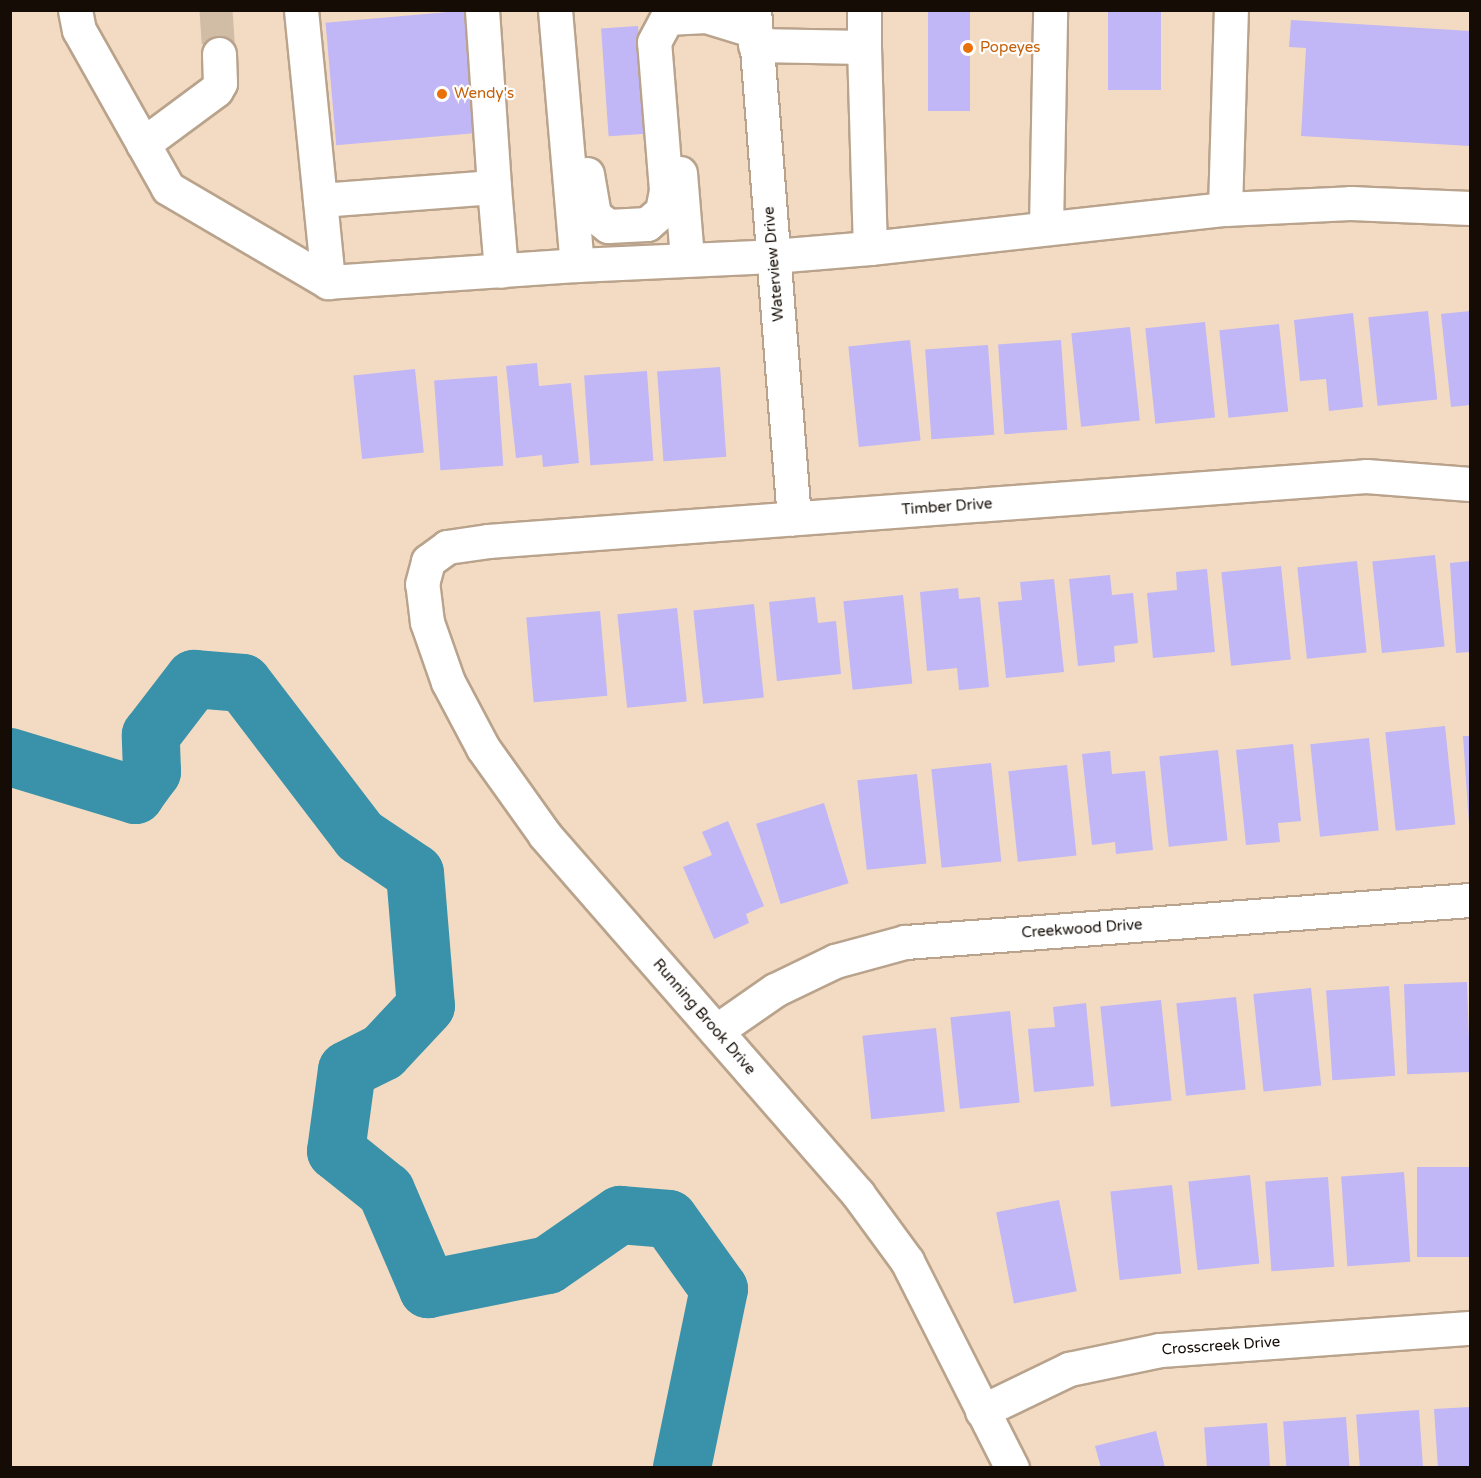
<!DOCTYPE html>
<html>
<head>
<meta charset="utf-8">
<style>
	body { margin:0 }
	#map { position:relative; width:1481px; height:1478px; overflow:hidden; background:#f2dbc2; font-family:"Varela Round",sans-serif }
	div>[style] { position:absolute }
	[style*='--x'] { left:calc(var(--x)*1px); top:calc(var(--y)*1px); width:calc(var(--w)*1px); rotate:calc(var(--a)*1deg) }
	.river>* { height:58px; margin:-29px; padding:0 29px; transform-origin:29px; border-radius:29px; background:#3992a9 }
	.building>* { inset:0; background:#c1b6f6; transform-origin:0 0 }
	.minor-tunnel>* { height:33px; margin-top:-16.5px; transform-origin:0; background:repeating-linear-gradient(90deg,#d1bca6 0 33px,transparent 0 49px) }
	.roads { filter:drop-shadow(2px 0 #b9a38c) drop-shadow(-2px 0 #b9a38c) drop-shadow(0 2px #b9a38c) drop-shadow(0 -2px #b9a38c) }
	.minor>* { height:33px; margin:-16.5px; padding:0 16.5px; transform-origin:16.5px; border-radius:16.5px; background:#fff }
	.dots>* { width:16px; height:16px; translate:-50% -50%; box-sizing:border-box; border:3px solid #fff; border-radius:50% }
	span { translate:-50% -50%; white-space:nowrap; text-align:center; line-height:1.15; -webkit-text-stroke:4.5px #fff; paint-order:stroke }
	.food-label { font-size:15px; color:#c56008 }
	.left { translate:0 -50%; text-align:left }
	.street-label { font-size:15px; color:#140c05 }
	.frame { position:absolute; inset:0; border:12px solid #140c05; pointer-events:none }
</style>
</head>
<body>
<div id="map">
	<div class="river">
		<div style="--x:10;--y:757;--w:131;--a:16.9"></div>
		<div style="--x:135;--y:795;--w:29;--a:-54"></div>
		<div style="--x:152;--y:772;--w:37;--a:-92"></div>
		<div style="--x:151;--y:735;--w:71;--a:-52.5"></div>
		<div style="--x:194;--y:679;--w:49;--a:4.7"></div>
		<div style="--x:243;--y:683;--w:193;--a:52.6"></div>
		<div style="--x:360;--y:836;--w:66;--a:33.9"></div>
		<div style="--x:415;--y:873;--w:133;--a:85.3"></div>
		<div style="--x:426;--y:1006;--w:63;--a:133.1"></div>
		<div style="--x:383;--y:1052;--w:40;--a:153.4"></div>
		<div style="--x:347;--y:1070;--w:82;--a:97.7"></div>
		<div style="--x:336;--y:1151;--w:64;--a:38.7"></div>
		<div style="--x:386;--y:1191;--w:107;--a:66.8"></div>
		<div style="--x:428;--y:1289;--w:122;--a:-11.3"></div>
		<div style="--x:548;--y:1265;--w:88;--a:-34.8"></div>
		<div style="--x:620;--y:1215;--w:49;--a:4.7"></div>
		<div style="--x:669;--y:1219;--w:86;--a:54.5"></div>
		<div style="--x:719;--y:1289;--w:183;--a:101.7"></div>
	</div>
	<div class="building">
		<div style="left:471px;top:10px;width:123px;height:146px;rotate:85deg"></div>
		<div style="left:928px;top:10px;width:42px;height:101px"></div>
		<div style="left:1108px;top:10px;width:53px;height:80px"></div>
		<div style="clip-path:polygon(1291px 20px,1470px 31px,1470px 146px,1301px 136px,1306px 48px,1289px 47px)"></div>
		<div style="left:638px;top:26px;width:108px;height:37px;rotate:86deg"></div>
		<div style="left:1428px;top:311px;width:89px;height:60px;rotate:84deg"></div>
		<div style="clip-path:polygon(1470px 311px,1470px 405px,1451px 407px,1441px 314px)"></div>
		<div style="clip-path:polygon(1353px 313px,1363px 407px,1329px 411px,1326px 379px,1300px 381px,1294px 320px)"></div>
		<div style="left:1205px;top:322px;width:96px;height:60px;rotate:84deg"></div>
		<div style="left:1279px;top:324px;width:88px;height:60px;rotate:84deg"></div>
		<div style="left:1130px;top:327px;width:94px;height:59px;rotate:84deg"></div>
		<div style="left:910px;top:340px;width:101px;height:62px;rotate:84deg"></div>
		<div style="left:1061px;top:340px;width:90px;height:63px;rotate:86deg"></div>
		<div style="left:988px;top:345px;width:90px;height:63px;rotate:86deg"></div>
		<div style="clip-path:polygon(537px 363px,539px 386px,571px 383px,579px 463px,543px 467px,542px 455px,516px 458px,506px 366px)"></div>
		<div style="left:720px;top:367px;width:90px;height:63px;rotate:86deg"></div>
		<div style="left:415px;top:369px;width:84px;height:62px;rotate:84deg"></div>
		<div style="left:647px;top:371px;width:90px;height:63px;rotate:86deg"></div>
		<div style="left:497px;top:376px;width:90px;height:63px;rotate:86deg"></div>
		<div style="left:1435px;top:555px;width:92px;height:63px;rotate:84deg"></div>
		<div style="left:1357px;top:561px;width:92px;height:60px;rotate:84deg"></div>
		<div style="clip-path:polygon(1470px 561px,1470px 652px,1456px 653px,1450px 563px)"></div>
		<div style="left:1281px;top:566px;width:94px;height:60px;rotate:84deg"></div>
		<div style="clip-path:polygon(1207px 569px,1215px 652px,1153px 658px,1147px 593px,1177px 590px,1176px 572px)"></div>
		<div style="clip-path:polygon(1110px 575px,1112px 595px,1133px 593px,1138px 643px,1114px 646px,1115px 662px,1078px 666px,1069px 579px)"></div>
		<div style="clip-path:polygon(1054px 579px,1064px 672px,1006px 678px,998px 602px,1022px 600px,1020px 582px)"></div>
		<div style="clip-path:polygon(958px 588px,959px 599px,980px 597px,989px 687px,959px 690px,957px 668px,927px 671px,920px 592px)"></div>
		<div style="left:903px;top:595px;width:89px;height:60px;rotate:84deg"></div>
		<div style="clip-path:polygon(815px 597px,818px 623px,836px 621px,841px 674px,777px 681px,769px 602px)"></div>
		<div style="left:754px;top:604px;width:94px;height:61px;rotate:84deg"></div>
		<div style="left:677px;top:608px;width:94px;height:60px;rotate:84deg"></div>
		<div style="left:600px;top:611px;width:85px;height:74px;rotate:85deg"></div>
		<div style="left:1445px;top:726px;width:99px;height:60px;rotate:84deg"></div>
		<div style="clip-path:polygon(1463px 736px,1470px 736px,1470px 823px,1469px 824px)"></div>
		<div style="left:1369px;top:738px;width:93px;height:59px;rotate:84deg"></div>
		<div style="clip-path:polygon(1293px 744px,1301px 821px,1278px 823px,1280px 842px,1246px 845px,1236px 750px)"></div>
		<div style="left:1218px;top:750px;width:91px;height:59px;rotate:84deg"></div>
		<div style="clip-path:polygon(1110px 751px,1112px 774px,1145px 771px,1153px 850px,1116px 854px,1115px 842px,1092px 845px,1082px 754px)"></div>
		<div style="left:991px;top:763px;width:99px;height:60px;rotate:84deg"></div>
		<div style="left:1067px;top:765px;width:91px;height:59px;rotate:84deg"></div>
		<div style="left:917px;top:774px;width:90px;height:60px;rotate:84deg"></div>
		<div style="left:824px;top:803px;width:84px;height:71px;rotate:73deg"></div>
		<div style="clip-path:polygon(728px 821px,764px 906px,746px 914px,749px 923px,714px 939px,683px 867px,712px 855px,702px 832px)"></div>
		<div style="left:1467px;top:982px;width:90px;height:63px;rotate:88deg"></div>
		<div style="left:1389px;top:986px;width:90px;height:63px;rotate:86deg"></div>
		<div style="left:1311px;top:988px;width:98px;height:58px;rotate:84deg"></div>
		<div style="left:1236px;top:997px;width:93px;height:60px;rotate:84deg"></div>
		<div style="left:1161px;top:1000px;width:101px;height:61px;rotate:84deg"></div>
		<div style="clip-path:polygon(1086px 1003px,1094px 1086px,1034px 1092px,1028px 1029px,1055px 1027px,1053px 1007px)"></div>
		<div style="left:1010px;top:1011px;width:92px;height:60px;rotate:84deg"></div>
		<div style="left:936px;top:1028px;width:84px;height:74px;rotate:84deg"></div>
		<div style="left:1470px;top:1167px;width:90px;height:53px;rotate:90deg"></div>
		<div style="left:1404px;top:1172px;width:90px;height:63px;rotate:86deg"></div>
		<div style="left:1250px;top:1175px;width:89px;height:62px;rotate:84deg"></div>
		<div style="left:1328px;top:1177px;width:90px;height:63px;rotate:86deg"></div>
		<div style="left:1172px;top:1185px;width:89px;height:62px;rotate:84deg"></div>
		<div style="left:1059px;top:1200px;width:93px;height:64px;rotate:79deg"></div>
		<div style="clip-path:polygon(1470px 1407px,1470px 1468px,1438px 1468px,1434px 1409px)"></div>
		<div style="left:1419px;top:1410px;width:58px;height:63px;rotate:86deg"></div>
		<div style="left:1346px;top:1417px;width:51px;height:63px;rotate:86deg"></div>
		<div style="left:1267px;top:1423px;width:45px;height:63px;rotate:86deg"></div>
		<div style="clip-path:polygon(1156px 1431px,1165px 1468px,1101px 1468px,1095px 1446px)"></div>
	</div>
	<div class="minor-tunnel">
		<div style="--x:216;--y:10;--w:44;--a:86.1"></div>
	</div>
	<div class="roads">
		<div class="minor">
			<div style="--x:75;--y:10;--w:20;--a:79"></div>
			<div style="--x:79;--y:30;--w:181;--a:60.6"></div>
			<div style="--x:168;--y:188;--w:186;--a:30.4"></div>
			<div style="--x:328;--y:282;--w:250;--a:-3.9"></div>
			<div style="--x:301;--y:10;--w:273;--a:84.3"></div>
			<div style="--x:482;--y:10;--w:177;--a:86.1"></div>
			<div style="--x:555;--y:10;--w:256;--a:85.1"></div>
			<div style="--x:577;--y:265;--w:196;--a:-2.6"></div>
			<div style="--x:773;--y:256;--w:97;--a:-4.7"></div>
			<div style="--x:870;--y:248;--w:357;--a:-6.3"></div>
			<div style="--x:1225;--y:209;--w:125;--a:-2.7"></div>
			<div style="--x:1350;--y:203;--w:120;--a:2.4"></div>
			<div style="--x:754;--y:10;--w:510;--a:85.5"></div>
			<div style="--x:755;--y:45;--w:109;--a:1.1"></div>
			<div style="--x:864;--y:47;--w:37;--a:-90"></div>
			<div style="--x:864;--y:47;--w:201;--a:88.3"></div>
			<div style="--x:143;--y:144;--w:91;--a:-36.5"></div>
			<div style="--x:216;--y:90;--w:8;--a:-60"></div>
			<div style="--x:220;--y:83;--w:29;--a:-92"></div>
			<div style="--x:680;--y:173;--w:86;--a:85.3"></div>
			<div style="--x:587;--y:174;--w:42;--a:80.3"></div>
			<div style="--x:594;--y:215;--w:18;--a:38"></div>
			<div style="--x:608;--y:226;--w:39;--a:-3"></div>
			<div style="--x:647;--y:224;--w:20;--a:-41"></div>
			<div style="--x:662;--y:211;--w:21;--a:-79"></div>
			<div style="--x:666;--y:190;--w:148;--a:-94.6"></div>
			<div style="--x:654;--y:42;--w:27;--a:-62"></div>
			<div style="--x:667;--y:18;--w:39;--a:-3"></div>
			<div style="--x:706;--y:16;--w:51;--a:17"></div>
			<div style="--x:320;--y:200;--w:174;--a:-4.3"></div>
			<div style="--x:494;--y:187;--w:84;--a:85.2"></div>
			<div style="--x:1225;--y:209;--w:199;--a:-88.3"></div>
			<div style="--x:1046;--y:228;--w:218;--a:-88.9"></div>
			<div style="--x:716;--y:1031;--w:72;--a:-34.8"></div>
			<div style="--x:775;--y:990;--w:67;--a:-25.8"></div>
			<div style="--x:835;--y:961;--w:73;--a:-15.2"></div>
			<div style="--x:905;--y:942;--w:567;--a:-4.25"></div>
			<div style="--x:982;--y:1411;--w:97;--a:-25.8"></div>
			<div style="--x:1069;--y:1369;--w:93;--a:-11.8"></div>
			<div style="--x:1160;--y:1350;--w:311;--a:-4.1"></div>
			<div style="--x:1012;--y:1468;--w:232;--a:-116.9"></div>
			<div style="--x:907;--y:1261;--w:83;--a:-126.2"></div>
			<div style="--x:858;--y:1194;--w:476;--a:-131.1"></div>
			<div style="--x:545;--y:835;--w:107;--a:-125.5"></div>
			<div style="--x:483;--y:748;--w:75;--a:-117.9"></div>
			<div style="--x:448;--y:682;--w:64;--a:-109.3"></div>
			<div style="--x:427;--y:622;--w:38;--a:-97"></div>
			<div style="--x:422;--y:584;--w:24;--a:-75"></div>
			<div style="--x:428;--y:561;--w:24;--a:-36"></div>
			<div style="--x:447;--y:547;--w:41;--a:-8.3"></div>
			<div style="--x:488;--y:541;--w:880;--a:-4.23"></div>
			<div style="--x:1366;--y:476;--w:104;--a:4.4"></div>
		</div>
	</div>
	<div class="dots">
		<div style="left:968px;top:48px;background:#e8710a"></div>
		<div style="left:442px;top:94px;background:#e8710a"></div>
	</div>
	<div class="food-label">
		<span class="left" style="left:980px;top:48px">Popeyes</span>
		<span class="left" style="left:454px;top:94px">Wendy's</span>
	</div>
	<div class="street-label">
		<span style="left:774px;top:264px;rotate:-95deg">Waterview Drive</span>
		<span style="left:947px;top:507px;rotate:-4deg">Timber Drive</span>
		<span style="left:1082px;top:929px;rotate:-4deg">Creekwood Drive</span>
		<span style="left:704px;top:1017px;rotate:49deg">Running Brook Drive</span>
		<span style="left:1221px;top:1346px;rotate:-4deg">Crosscreek Drive</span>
	</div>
	<div class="frame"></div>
</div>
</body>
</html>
